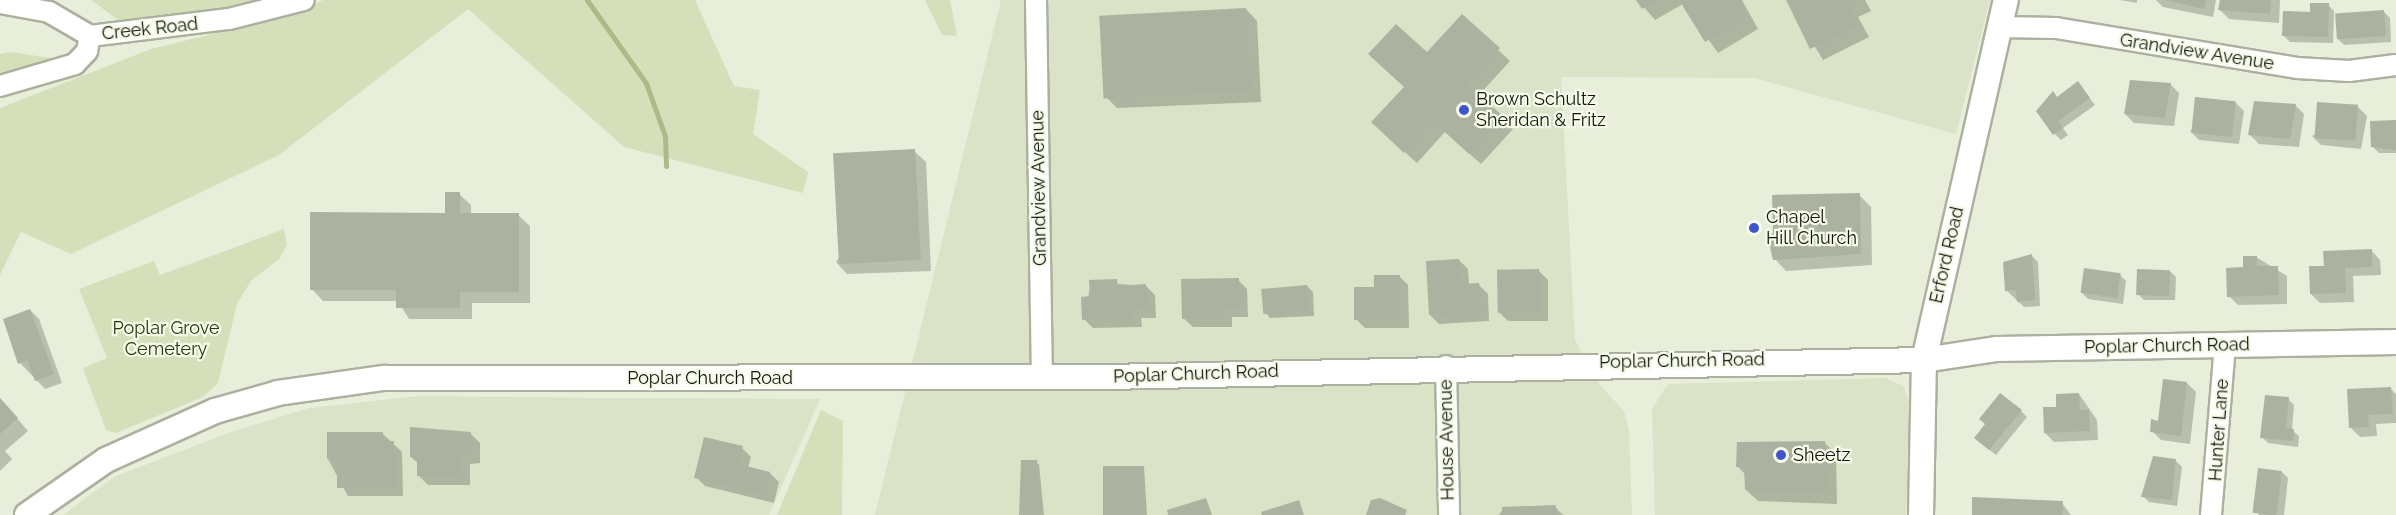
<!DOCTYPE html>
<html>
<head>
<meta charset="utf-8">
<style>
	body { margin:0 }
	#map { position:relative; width:2396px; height:515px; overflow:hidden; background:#e8eeda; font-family:Raleway,sans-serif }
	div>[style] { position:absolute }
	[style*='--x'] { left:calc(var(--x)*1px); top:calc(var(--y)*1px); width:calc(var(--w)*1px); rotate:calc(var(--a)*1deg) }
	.built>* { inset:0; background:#dae2c7 }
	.green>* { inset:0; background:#d5e0bb }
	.shadow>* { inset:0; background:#0003 }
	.stream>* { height:5px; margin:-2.5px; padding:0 2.5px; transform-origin:2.5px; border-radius:2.5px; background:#acba88 }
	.building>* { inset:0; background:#acb29f; transform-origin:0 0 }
	.roads { filter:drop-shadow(2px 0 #abb19e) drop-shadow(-2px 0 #abb19e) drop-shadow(0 2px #abb19e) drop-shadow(0 -2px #abb19e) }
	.minor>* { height:20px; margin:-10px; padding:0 10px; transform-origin:10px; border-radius:10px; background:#fff }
	.tertiary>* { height:24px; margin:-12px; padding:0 12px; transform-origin:12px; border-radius:12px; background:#fff }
	.dots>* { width:16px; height:16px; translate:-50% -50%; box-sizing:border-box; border:3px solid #f5fbe8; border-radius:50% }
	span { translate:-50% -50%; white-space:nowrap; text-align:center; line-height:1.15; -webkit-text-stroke:4.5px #f5fbe8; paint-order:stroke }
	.street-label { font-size:18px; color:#13150e }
	.poi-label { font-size:18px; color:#13150e }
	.left { translate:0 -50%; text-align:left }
	.park-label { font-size:18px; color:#2c350e }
</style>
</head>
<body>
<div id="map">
	<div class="built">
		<div style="clip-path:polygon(1001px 0,1990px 0,1956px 134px,1755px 78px,1561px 77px,1575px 340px,1600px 385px,1624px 411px,1629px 431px,1632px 515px,875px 515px)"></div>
		<div style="clip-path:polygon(1886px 378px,1903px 386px,1909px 401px,1906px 515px,1655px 515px,1652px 409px,1668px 384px)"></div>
		<div style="clip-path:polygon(419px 396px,618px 398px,820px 399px,769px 515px,63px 515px,114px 477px,228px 433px,309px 408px)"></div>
	</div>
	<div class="green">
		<div style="clip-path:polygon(91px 0,283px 0,161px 22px,118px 20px)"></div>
		<div style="clip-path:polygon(323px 0,695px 0,734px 86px,760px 90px,753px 134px,808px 172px,803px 193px,624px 147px,468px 9px,279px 155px,71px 254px,21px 232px,0 275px,0 108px,151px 49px,294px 14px)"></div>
		<div style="clip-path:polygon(925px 0,950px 0,957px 36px,942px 35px)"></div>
		<div style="clip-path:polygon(10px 52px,58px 59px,0 80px,0 54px)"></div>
		<div style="clip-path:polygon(284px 229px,287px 245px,280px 258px,251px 281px,237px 304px,218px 383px,203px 397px,116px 433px,106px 430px,83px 368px,107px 358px,79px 289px,154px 261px,160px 275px)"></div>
		<div style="clip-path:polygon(821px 410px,843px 421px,842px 515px,777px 515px)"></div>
	</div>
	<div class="shadow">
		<div style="clip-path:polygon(1638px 0,1742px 0,1758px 29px,1718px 53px,1683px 4px,1655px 20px)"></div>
		<div style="clip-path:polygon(1787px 0,1865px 0,1871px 11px,1858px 17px,1869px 37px,1823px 60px)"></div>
		<div style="clip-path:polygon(2120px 0,2137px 0,2137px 3px)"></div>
		<div style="clip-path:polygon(2156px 0,2216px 0,2213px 17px,2163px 7px)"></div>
		<div style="clip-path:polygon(2222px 0,2280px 0,2279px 23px,2229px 19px,2220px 10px)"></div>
		<div style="clip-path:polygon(2328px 5px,2334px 11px,2333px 43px,2290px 42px,2284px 36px)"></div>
		<div style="clip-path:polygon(1246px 9px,1257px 21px,1261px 102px,1117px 108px,1105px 96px)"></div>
		<div style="clip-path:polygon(2384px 12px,2390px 18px,2391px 42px,2344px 45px,2338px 39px)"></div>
		<div style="clip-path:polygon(1462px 16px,1510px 61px,1478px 96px,1513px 129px,1481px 164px,1445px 132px,1417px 163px,1385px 134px,1405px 87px)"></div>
		<div style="clip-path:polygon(2078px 83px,2095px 105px,2063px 128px,2068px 135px,2061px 140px,2055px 134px,2058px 98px)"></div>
		<div style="clip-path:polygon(2170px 84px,2179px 93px,2174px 126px,2134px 123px,2125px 114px)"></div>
		<div style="clip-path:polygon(2235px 102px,2244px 111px,2239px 144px,2199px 140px,2190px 131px)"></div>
		<div style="clip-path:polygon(2295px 105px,2304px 114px,2299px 147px,2259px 144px,2250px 135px)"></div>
		<div style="clip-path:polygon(2358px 107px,2367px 116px,2361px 149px,2321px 145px,2312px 136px)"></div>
		<div style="clip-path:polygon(2396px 121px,2396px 153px,2379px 153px,2373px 147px)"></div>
		<div style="clip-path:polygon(914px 151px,926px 162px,931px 271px,847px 274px,836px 262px)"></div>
		<div style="clip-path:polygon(459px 194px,471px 205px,471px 214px,518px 215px,530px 226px,530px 303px,472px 303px,472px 319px,409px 319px,398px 301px,323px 301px,312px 289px,447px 214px)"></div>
		<div style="clip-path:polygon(1859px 195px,1871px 207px,1872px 265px,1786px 271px,1775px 259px,1769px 235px)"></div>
		<div style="clip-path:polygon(2371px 250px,2380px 260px,2381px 275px,2353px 276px,2354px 302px,2320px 303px,2311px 294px,2325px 267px)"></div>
		<div style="clip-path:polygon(2032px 256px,2038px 262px,2040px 306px,2024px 307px,2006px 290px)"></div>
		<div style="clip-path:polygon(2256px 257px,2287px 276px,2287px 304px,2238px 305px,2229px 296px)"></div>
		<div style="clip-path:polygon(1459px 260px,1468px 269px,1469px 285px,1479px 285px,1488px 294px,1489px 321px,1439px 324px,1430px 315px)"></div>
		<div style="clip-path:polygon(1539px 271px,1548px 280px,1548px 321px,1508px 321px,1499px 312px)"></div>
		<div style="clip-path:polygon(2170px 271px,2176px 277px,2175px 300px,2144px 300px,2138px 294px)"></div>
		<div style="clip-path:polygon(2120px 275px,2126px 281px,2123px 304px,2088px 299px,2082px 293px)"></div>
		<div style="clip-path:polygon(1399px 276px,1408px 285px,1409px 328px,1365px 328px,1356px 319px,1375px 289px)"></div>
		<div style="clip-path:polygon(1238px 280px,1247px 289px,1248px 317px,1232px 317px,1232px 327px,1193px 327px,1183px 318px)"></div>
		<div style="clip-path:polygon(1091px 282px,1146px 286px,1155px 295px,1156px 318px,1141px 318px,1142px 327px,1093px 328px,1084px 319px)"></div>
		<div style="clip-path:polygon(1307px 286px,1313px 292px,1314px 316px,1270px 318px,1264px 311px)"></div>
		<div style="clip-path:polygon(30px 310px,39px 319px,62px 383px,45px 389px,20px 363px)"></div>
		<div style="clip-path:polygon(2187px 383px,2196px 392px,2190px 444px,2161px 440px,2152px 431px)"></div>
		<div style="clip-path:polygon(2391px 389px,2396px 394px,2396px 423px,2376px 424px,2377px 436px,2360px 437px,2351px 428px)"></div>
		<div style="clip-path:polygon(2079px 394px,2097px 420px,2098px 440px,2054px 442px,2045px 433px,2058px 408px)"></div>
		<div style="clip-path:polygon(0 399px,28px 431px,5px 451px,12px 459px,0 471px)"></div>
		<div style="clip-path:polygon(2288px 399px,2294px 405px,2292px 430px,2299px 436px,2298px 447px,2268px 443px,2262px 437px)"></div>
		<div style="clip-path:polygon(2021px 411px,2027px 417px,1996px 455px,1982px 444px,1987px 424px)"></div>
		<div style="clip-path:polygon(383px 434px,402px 452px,403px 496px,348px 496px,328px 459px)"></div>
		<div style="clip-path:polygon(471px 434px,480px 443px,480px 463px,470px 464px,470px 485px,428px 485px,419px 476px,419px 464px,411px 457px)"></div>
		<div style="clip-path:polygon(1824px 442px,1836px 454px,1837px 504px,1758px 501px,1746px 490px,1746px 475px,1738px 467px)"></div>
		<div style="clip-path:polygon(742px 448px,751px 457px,748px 468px,770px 473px,779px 482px,774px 503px,705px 486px,696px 477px)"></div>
		<div style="clip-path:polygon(1022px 461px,1039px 464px,1044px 515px,1023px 515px)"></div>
		<div style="clip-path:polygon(2176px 461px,2182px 467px,2177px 506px,2149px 502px,2143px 496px)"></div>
		<div style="clip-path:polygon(1144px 467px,1147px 515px,1105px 515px)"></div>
		<div style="clip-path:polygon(2282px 472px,2288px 478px,2284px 515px,2258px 515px)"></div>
		<div style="clip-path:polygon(2062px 503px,2071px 515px,1973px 515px)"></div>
		<div style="clip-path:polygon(1555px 507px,1563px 515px,1499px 515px,1503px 509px)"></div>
	</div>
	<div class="stream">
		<div style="--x:587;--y:0;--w:102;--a:54.6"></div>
		<div style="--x:646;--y:83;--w:56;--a:70.3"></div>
		<div style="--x:665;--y:136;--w:30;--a:88"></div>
	</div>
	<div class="building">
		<div style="clip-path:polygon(1636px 0,1659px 0,1642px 9px)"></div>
		<div style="clip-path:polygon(1679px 0,1738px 0,1747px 17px,1705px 42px)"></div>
		<div style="clip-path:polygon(1786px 0,1858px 0,1848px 5px,1858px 26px,1810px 49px)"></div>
		<div style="clip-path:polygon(2166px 0,2206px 0,2204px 9px)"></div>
		<div style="clip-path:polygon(2220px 0,2271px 0,2270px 14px,2218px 10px)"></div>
		<div style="clip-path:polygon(2310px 3px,2329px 3px,2328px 37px,2282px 36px,2283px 11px,2310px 12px)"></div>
		<div style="left:1246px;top:8px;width:83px;height:147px;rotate:87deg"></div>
		<div style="left:2384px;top:10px;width:26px;height:49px;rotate:86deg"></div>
		<div style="clip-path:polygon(1462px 14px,1500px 48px,1467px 84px,1503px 116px,1469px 154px,1433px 121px,1404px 153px,1371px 122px,1404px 87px,1368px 54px,1396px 24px,1427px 52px)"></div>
		<div style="clip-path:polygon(2130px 80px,2171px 83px,2165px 118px,2124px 114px)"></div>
		<div style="clip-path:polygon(2078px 81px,2090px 98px,2058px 121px,2063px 128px,2053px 135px,2036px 111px,2053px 91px,2057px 97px)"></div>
		<div style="left:2195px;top:97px;width:41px;height:36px;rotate:6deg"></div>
		<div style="clip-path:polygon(2254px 101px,2296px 104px,2290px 139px,2248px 135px)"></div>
		<div style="left:2317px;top:102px;width:41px;height:36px;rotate:4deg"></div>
		<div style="clip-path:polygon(2396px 120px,2396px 150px,2371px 147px,2370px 121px)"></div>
		<div style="left:915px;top:149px;width:111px;height:82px;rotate:87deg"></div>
		<div style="clip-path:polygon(445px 192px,460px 192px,460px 213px,519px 213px,519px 292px,460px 292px,460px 308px,396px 308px,396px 290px,310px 290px,310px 212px,445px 213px)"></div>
		<div style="clip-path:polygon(1860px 193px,1861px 254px,1773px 260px,1767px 234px,1773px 234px,1772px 195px)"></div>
		<div style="clip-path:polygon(2372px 249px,2372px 267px,2345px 268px,2346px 293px,2310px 294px,2309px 266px,2324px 266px,2323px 251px)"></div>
		<div style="clip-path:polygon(2032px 254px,2035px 300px,2017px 302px,2016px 290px,2005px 291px,2003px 262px)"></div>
		<div style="clip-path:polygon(2243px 256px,2257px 256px,2257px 266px,2278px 266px,2279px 295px,2227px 297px,2226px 268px,2243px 267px)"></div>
		<div style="clip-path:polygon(1459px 259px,1461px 284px,1479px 283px,1481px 313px,1429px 315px,1426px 261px)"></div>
		<div style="left:2084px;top:268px;width:37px;height:25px;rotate:8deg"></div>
		<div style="left:1539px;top:269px;width:43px;height:42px;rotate:89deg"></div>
		<div style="left:2137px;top:269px;width:33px;height:26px;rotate:2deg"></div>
		<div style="clip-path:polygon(1374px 275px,1400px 275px,1400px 320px,1354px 320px,1354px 287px,1374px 287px)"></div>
		<div style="clip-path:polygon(1239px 278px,1239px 308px,1224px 308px,1224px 319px,1182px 319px,1181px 279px)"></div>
		<div style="clip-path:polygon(1117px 279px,1118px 286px,1146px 284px,1147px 309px,1133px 310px,1133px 318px,1082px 320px,1081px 297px,1090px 296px,1089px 280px)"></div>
		<div style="left:1307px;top:285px;width:25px;height:46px;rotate:85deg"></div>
		<div style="clip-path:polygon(30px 309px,54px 374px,35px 381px,27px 360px,18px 364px,3px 319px)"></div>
		<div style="clip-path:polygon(2163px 379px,2187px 382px,2181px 436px,2150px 432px,2151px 419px,2158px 421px)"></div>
		<div style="clip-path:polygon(2391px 387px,2393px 414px,2368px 415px,2369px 427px,2349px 428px,2347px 389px)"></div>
		<div style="clip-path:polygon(2000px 393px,2022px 410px,1989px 450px,1974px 438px,1985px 424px,1979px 419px)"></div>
		<div style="clip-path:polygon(2079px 393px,2080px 410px,2089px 410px,2090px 431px,2044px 433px,2043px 407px,2056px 407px,2056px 394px)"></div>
		<div style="clip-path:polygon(2265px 395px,2289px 397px,2286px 428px,2294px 429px,2293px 441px,2260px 438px)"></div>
		<div style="clip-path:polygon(0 398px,18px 418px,0 434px)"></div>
		<div style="clip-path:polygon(410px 427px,471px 432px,471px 455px,462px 455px,462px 477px,417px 476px,417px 457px,410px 457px)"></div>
		<div style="clip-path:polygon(327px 432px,383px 432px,383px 441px,394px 441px,395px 487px,337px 488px,337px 459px,327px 459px)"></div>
		<div style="clip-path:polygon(704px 437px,743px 446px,738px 464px,770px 472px,765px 495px,694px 478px)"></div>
		<div style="clip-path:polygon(1825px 441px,1826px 493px,1745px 490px,1744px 467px,1736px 467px,1737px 442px)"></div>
		<div style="clip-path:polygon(2153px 456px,2176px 459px,2172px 500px,2141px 497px)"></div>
		<div style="clip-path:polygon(1021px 460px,1037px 460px,1042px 514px,1019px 515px)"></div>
		<div style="left:1103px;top:466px;width:41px;height:49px"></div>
		<div style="left:2258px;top:468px;width:24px;height:45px;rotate:7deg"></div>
		<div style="clip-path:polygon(1972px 497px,2063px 501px,2062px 515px,1972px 515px)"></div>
		<div style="clip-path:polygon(1206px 498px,1212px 515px,1168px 515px,1167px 510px)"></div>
		<div style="clip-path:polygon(1380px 498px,1407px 510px,1405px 515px,1366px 515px,1371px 500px)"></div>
		<div style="clip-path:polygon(1299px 500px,1304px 515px,1262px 515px,1261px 512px)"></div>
		<div style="clip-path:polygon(1556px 505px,1556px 515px,1502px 515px,1502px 507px)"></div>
	</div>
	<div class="roads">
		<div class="minor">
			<div style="--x:1036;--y:0;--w:377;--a:89.1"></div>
			<div style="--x:0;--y:3;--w:50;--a:10.4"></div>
			<div style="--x:49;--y:12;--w:48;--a:30.3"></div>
			<div style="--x:90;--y:36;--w:140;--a:-7"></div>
			<div style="--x:229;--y:19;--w:77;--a:-14.2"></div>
			<div style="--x:1999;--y:27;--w:57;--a:1"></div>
			<div style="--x:2056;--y:28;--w:244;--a:9.4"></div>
			<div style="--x:2297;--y:68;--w:52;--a:3.3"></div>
			<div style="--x:2349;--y:71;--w:47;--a:-7.3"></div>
			<div style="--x:0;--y:86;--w:78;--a:-16.3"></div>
			<div style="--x:75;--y:64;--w:18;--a:-47"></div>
			<div style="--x:87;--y:51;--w:15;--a:-79"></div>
			<div style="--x:1446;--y:366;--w:149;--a:88.8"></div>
			<div style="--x:2211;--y:515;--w:171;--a:-85.3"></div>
		</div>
		<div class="tertiary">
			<div style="--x:27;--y:515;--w:96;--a:-34.8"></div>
			<div style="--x:106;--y:460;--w:120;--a:-24.2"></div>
			<div style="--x:215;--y:411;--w:66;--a:-15.9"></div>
			<div style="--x:278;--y:393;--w:107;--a:-8.1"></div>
			<div style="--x:384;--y:378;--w:722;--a:-0.08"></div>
			<div style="--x:1106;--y:377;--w:818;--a:-1.19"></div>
			<div style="--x:1924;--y:360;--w:74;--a:-8.6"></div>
			<div style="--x:1997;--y:349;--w:399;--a:-1"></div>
			<div style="--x:1921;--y:515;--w:155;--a:-88.9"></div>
			<div style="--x:1924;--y:360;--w:369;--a:-77.2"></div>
		</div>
	</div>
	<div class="dots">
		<div style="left:1464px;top:110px;background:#3f55c8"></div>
		<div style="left:1754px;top:228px;background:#3f55c8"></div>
		<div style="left:1781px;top:455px;background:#3f55c8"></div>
	</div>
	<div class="street-label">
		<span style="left:150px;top:29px;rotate:-6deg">Creek Road</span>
		<span style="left:2197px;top:52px;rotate:9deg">Grandview Avenue</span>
		<span style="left:1039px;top:188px;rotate:-91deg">Grandview Avenue</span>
		<span style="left:1947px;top:255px;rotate:-77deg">Erford Road</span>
		<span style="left:2167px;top:346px;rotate:-1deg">Poplar Church Road</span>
		<span style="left:1682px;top:361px;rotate:-1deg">Poplar Church Road</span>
		<span style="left:1196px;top:374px;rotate:-2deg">Poplar Church Road</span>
		<span style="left:710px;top:378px">Poplar Church Road</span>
		<span style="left:2219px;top:430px;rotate:-86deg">Hunter Lane</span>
		<span style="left:1447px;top:440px;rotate:-91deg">House Avenue</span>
	</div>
	<div class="poi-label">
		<span class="left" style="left:1476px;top:110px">Brown Schultz<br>Sheridan &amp; Fritz</span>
		<span class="left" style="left:1766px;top:228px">Chapel<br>Hill Church</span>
		<span class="left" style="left:1793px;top:455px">Sheetz</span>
	</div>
	<div class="park-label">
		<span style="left:166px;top:339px">Poplar Grove<br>Cemetery</span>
	</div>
</div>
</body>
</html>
